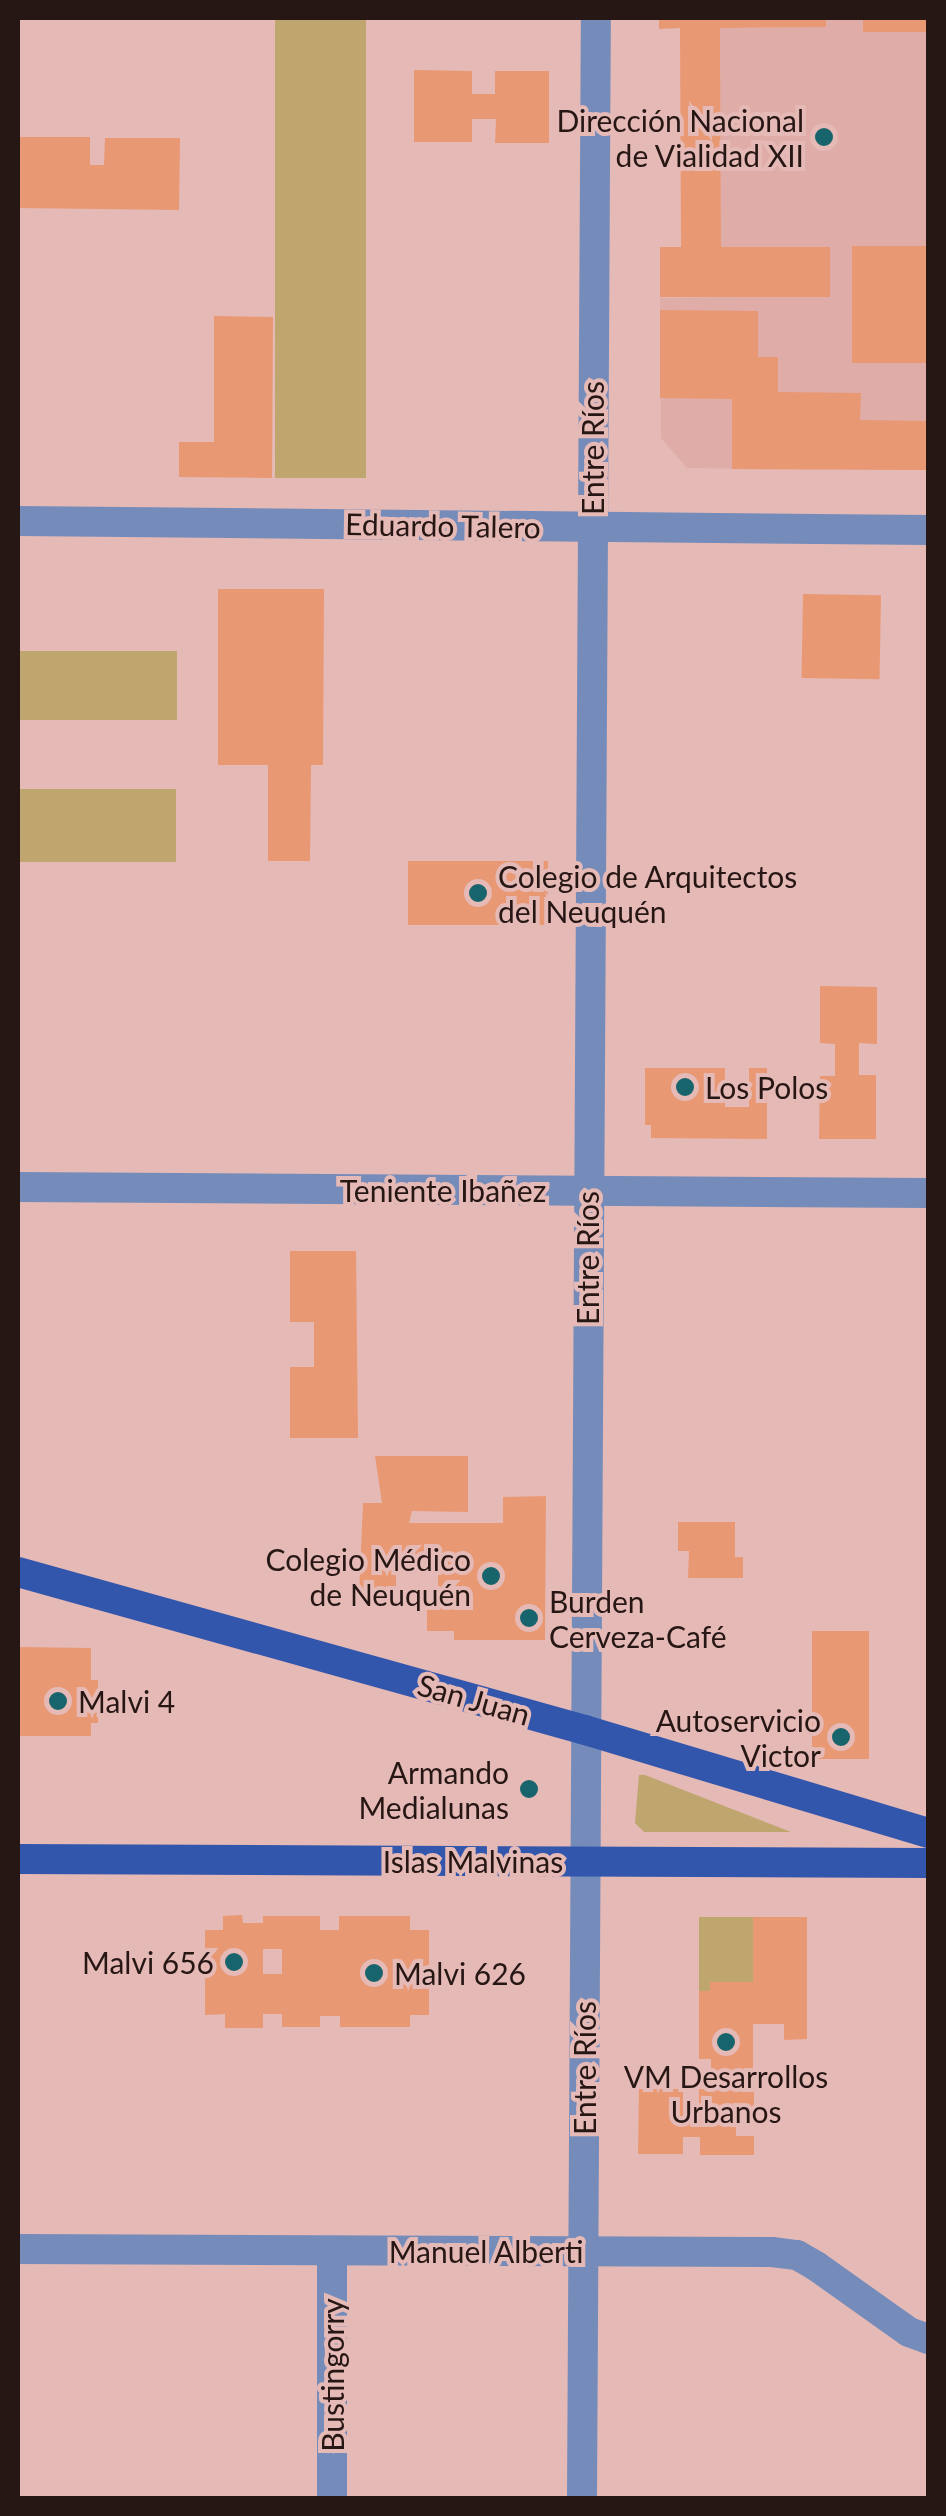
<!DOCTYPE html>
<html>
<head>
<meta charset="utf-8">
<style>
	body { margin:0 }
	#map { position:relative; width:946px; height:2516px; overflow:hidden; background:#e5b9b5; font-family:Lato,sans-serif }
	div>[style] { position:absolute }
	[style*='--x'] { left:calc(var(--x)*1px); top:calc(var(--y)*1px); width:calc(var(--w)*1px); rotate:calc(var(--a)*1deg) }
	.built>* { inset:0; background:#dfaca7 }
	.green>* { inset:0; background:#bfa56e; transform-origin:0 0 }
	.building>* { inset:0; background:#e99874; transform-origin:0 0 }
	.minor>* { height:30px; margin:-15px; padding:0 15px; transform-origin:15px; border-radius:15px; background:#758cbb }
	.major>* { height:30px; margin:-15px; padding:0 15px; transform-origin:15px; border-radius:15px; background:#3356ad }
	.dots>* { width:28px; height:28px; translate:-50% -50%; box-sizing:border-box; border:5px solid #e5b9b5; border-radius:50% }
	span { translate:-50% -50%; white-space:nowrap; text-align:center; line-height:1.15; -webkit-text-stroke:8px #e5b9b5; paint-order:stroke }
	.poi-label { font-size:30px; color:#261715 }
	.right { translate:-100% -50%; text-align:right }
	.left { translate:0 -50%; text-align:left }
	.street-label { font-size:30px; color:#261715 }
	.frame { position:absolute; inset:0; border:20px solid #261715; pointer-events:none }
</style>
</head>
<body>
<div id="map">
	<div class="built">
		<div style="clip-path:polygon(826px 18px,928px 18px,928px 470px,687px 468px,661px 438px,660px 298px,830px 296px,830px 247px,721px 247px,720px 28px,826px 27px)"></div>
	</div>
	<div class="green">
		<div style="left:275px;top:18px;width:91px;height:460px"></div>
		<div style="left:177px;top:651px;width:69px;height:159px;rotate:90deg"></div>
		<div style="left:18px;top:789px;width:158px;height:73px"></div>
		<div style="clip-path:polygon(639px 1775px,645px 1775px,791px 1832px,644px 1832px,635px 1823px)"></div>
		<div style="clip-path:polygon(699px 1917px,753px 1917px,753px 1982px,711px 1982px,710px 1991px,699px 1991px)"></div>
	</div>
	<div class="building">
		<div style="clip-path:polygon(659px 18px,826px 18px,826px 27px,720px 28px,721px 247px,830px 247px,830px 297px,660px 297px,660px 247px,681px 247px,680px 28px,659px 29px)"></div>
		<div style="left:863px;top:18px;width:65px;height:14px"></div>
		<div style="clip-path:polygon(414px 70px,472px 71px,472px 94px,495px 94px,495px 71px,549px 71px,549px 143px,495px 143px,496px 119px,472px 119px,472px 142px,414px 142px)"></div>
		<div style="clip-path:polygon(18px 137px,90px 137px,90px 165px,104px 165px,105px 138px,180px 138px,179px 210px,18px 208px)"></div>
		<div style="left:852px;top:246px;width:76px;height:117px"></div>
		<div style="clip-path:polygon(660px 310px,758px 311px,758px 357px,778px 357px,778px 392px,861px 393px,860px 420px,928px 421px,928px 470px,732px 469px,732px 399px,660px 398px)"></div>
		<div style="clip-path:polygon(214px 316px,273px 317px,272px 478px,179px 477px,179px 442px,214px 442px)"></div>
		<div style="clip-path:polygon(218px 589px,324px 589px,323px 765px,311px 765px,310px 861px,268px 861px,268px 765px,218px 765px)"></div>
		<div style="left:803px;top:594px;width:78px;height:84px;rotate:1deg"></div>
		<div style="left:408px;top:861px;width:140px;height:64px"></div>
		<div style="clip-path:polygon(820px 986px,877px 987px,877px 1044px,859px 1043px,859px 1075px,876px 1075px,876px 1139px,819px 1139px,820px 1076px,835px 1076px,835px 1044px,820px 1043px)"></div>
		<div style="clip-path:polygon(645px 1068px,725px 1068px,725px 1107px,749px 1107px,749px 1068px,767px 1068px,767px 1139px,651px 1138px,651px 1125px,645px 1125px)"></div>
		<div style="clip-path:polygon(290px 1251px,356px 1251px,358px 1438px,290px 1438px,290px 1367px,314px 1367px,314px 1322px,290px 1322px)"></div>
		<div style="clip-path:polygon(375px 1456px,468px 1456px,468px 1512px,412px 1511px,409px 1523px,503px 1523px,503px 1497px,546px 1496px,545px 1640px,454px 1640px,454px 1631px,427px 1631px,427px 1597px,438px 1597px,438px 1554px,396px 1554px,396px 1597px,359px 1597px,363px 1503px,382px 1503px)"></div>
		<div style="clip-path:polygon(678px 1522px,735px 1522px,735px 1557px,743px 1557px,743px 1578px,688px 1578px,689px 1551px,678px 1551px)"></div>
		<div style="left:812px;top:1631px;width:57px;height:128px"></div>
		<div style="clip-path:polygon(18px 1647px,91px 1648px,91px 1680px,98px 1680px,98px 1723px,91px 1723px,91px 1736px,18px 1736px)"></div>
		<div style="clip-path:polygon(evenodd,242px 1915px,243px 1923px,263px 1923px,263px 1916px,320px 1916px,320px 1930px,339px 1930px,339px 1916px,410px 1916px,410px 1930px,429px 1930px,429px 2015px,410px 2015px,410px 2027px,340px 2027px,340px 2016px,320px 2016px,320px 2027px,282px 2027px,282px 2014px,263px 2014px,263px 2028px,225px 2028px,225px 2014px,205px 2015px,205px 1930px,223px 1930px,223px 1916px,242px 1915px,263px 1949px,282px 1949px,282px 1974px,263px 1974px,263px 1949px)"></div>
		<div style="clip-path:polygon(753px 1917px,807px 1917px,807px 2039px,784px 2040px,784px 2024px,753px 2024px,753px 2072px,711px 2073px,711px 2059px,699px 2059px,699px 1991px,710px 1991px,710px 1982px,753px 1982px)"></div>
		<div style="clip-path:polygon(639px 2089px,683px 2089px,683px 2110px,699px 2110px,699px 2089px,754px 2089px,754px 2114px,736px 2114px,736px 2136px,754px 2136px,754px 2155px,700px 2155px,700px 2137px,683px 2137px,683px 2154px,638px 2154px)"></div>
	</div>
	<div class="minor">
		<div style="--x:18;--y:521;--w:910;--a:0.57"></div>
		<div style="--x:18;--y:1187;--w:910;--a:0.38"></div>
		<div style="--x:18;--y:2249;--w:754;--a:0.23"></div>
		<div style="--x:772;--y:2252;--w:25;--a:7"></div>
		<div style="--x:797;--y:2255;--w:22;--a:30"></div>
		<div style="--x:816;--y:2266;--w:114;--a:35.4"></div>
		<div style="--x:909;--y:2332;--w:20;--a:20"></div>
		<div style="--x:332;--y:2498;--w:247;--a:-90"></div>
		<div style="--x:582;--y:2498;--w:2480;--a:-89.68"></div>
	</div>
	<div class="major">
		<div style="--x:18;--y:1572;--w:589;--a:15.57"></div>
		<div style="--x:585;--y:1730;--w:358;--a:16.7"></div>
		<div style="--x:18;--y:1859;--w:910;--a:0.25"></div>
	</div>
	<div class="dots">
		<div style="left:824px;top:137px;background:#17646c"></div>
		<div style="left:478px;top:893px;background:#17646c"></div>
		<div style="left:685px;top:1087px;background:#17646c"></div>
		<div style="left:491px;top:1576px;background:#17646c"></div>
		<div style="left:529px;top:1618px;background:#17646c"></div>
		<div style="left:58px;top:1701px;background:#17646c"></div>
		<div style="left:841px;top:1737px;background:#17646c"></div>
		<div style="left:529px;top:1789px;background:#17646c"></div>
		<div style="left:234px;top:1962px;background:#17646c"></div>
		<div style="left:374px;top:1973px;background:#17646c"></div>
		<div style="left:726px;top:2042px;background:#17646c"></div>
	</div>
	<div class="poi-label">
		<span class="right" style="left:804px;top:137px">Dirección Nacional<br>de Vialidad XII</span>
		<span class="left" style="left:498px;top:893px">Colegio de Arquitectos<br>del Neuquén</span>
		<span class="left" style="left:705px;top:1087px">Los Polos</span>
		<span class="right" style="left:471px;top:1576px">Colegio Médico<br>de Neuquén</span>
		<span class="left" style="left:549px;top:1618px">Burden<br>Cerveza-Café</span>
		<span class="left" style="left:78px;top:1701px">Malvi 4</span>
		<span class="right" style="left:821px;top:1737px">Autoservicio<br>Victor</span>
		<span class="right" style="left:509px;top:1789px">Armando<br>Medialunas</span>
		<span class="right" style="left:214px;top:1962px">Malvi 656</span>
		<span class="left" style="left:394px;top:1973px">Malvi 626</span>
		<span style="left:726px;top:2093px">VM Desarrollos<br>Urbanos</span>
	</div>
	<div class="street-label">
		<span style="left:592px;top:448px;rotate:-90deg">Entre Ríos</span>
		<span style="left:443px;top:525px;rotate:1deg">Eduardo Talero</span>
		<span style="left:443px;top:1190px">Teniente Ibañez</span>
		<span style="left:587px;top:1258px;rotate:-90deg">Entre Ríos</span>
		<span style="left:474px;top:1699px;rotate:16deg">San Juan</span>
		<span style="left:473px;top:1861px">Islas Malvinas</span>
		<span style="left:584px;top:2068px;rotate:-90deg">Entre Ríos</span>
		<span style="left:486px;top:2251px">Manuel Alberti</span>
		<span style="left:332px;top:2375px;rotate:-90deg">Bustingorry</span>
	</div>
	<div class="frame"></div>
</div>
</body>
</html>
